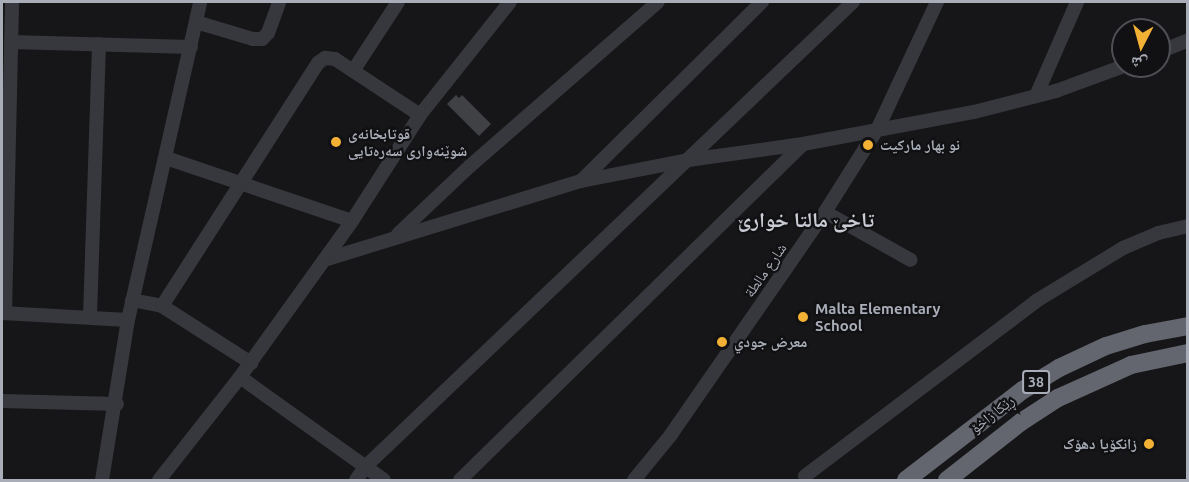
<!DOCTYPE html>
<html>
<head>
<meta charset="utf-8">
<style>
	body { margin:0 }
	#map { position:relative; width:1189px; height:482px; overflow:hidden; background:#161618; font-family:Ubuntu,"Noto Naskh Arabic",sans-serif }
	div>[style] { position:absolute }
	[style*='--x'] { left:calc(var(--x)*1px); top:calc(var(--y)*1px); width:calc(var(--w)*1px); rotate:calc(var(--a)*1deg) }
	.building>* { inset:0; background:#404145 }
	.minor>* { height:14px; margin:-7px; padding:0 7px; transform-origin:7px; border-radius:7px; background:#37383d }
	.highway>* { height:18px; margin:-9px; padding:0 9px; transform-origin:9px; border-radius:9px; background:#63666e }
	.dots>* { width:16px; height:16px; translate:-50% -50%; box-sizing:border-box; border:3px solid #111113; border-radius:50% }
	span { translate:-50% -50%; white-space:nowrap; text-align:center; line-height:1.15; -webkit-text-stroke:4.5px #111113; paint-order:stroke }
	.shield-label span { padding:2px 4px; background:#111113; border:2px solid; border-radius:4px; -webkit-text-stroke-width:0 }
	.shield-label { font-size:14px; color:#a8adb8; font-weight:700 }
	.poi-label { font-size:15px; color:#a8adb8; font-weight:700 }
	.left { translate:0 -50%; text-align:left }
	.right { translate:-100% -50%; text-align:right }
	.street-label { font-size:15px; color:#a8adb8 }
	.district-label { font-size:21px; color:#c9ccd4; font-weight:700 }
	.frame { position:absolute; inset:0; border:3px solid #a8adb8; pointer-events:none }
	.north { position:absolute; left:1111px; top:18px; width:60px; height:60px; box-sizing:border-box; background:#111113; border:2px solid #4d4f55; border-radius:50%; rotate:186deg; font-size:16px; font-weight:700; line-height:24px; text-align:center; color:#a8adb8 }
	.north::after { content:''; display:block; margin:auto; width:21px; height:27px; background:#f2b134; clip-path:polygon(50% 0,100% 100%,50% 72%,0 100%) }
</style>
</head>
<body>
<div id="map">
	<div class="building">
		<div style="clip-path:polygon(456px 95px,459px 98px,462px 95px,491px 124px,479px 136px,447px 104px)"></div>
	</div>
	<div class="minor">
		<div style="--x:196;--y:22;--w:59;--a:16.6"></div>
		<div style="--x:253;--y:39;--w:9;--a:0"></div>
		<div style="--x:262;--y:39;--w:8;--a:-45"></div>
		<div style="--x:268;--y:33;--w:33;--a:-70"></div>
		<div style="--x:11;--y:42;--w:180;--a:1.6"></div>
		<div style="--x:1159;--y:52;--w:31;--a:-22"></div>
		<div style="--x:353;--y:71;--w:82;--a:-56.9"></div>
		<div style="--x:1036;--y:96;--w:103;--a:-66.4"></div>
		<div style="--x:166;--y:158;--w:196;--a:18.7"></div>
		<div style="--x:581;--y:181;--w:255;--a:-44.7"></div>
		<div style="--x:825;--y:212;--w:98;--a:29.2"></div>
		<div style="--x:398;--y:234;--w:99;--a:-43.4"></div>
		<div style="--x:470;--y:166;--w:249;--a:-41.1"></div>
		<div style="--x:324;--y:260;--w:269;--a:-17.1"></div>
		<div style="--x:581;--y:181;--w:109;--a:-11.1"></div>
		<div style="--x:688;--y:160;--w:116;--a:-7.9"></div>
		<div style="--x:803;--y:144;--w:174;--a:-10.6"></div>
		<div style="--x:974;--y:112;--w:85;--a:-14.4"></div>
		<div style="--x:1056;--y:91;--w:72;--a:-20.2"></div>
		<div style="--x:132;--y:300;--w:31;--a:11"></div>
		<div style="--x:162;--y:306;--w:106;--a:32.6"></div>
		<div style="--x:162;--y:306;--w:289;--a:-57.3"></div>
		<div style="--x:318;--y:63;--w:9;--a:-36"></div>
		<div style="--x:325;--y:58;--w:10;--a:6"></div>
		<div style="--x:335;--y:59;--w:102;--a:33.4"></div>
		<div style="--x:2;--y:313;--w:126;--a:3.2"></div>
		<div style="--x:5;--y:313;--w:311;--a:-88.7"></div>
		<div style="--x:90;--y:316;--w:272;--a:-88.1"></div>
		<div style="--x:240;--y:377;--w:177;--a:35.6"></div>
		<div style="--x:2;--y:401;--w:115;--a:1.5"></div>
		<div style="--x:805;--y:476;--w:290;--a:-37.1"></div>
		<div style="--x:1036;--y:301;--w:102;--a:-31.3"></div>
		<div style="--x:1123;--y:248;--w:38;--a:-23"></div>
		<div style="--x:1158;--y:233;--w:31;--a:-13"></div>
		<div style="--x:102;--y:480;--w:162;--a:-80.8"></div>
		<div style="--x:128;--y:320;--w:326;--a:-77.2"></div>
		<div style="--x:159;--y:480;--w:131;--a:-51.8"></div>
		<div style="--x:240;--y:377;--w:192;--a:-54.3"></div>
		<div style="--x:352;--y:221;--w:126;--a:-57.3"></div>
		<div style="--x:420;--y:115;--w:144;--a:-51.5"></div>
		<div style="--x:356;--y:480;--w:16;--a:-55"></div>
		<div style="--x:365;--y:467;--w:674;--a:-43.62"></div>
		<div style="--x:460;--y:480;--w:480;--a:-44.4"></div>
		<div style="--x:634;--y:480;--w:57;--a:-50.7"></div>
		<div style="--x:670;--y:436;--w:272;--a:-55.3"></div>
		<div style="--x:825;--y:212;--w:99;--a:-57.8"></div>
		<div style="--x:878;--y:128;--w:139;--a:-64.9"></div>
	</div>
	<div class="highway">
		<div style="--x:906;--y:480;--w:148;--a:-37.6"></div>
		<div style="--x:1023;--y:390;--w:42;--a:-31.4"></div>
		<div style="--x:1059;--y:368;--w:52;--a:-25.1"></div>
		<div style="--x:1106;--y:346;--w:41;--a:-17.1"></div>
		<div style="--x:1145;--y:334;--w:44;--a:-10.5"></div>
		<div style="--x:947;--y:480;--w:94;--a:-38.1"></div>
		<div style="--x:1021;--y:422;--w:44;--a:-33"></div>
		<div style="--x:1058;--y:398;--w:80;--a:-24.3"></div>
		<div style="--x:1131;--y:365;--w:58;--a:-11.9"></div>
	</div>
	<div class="dots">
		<div style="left:336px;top:142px;background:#f2b134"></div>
		<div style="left:868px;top:145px;background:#f2b134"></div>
		<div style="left:803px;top:317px;background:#f2b134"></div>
		<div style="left:722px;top:342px;background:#f2b134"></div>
		<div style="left:1149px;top:444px;background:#f2b134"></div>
	</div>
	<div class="shield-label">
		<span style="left:1036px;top:382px">38</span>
	</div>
	<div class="poi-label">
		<span class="left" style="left:348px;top:142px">قوتابخانەی<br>شوێنەواری سەرەتایی</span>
		<span class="left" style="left:880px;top:145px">نو بهار ماركيت</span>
		<span class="left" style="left:815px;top:317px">Malta Elementary<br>School</span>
		<span class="left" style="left:734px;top:342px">معرض جودي</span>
		<span class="right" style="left:1137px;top:444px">زانکۆیا دهۆک</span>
	</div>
	<div class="street-label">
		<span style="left:765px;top:270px;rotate:-55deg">شارع مالطة</span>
		<span style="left:992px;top:414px;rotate:-38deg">ڕێکا زاخۆ</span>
	</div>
	<div class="district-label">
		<span style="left:806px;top:219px">تاخێ مالتا خوارێ</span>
	</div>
	<div class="frame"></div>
	<div class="north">ش</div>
</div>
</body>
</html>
